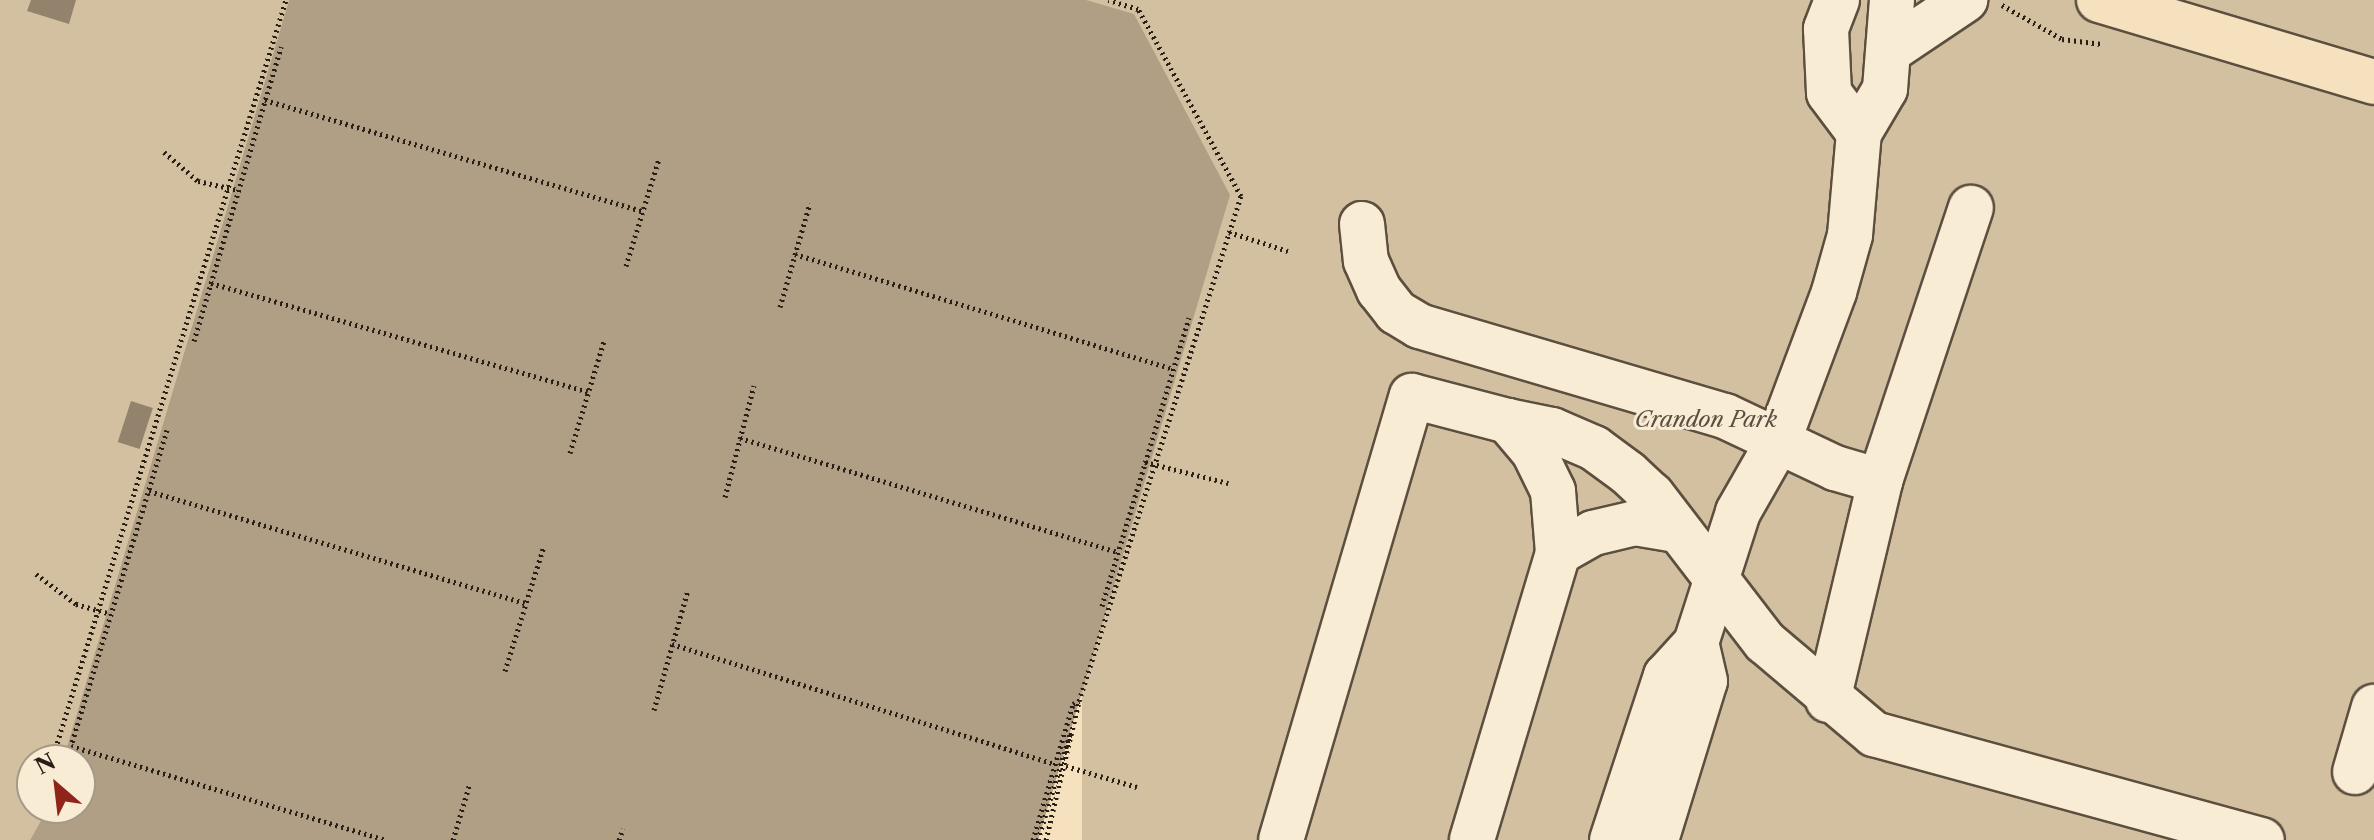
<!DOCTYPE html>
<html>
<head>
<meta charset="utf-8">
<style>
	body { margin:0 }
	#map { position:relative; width:2374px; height:840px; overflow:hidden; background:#f6e1be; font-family:"Libre Caslon Text",serif }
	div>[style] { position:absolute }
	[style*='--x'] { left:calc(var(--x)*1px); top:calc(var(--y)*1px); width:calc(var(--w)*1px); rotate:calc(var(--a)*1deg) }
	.green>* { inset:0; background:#d3c0a1; transform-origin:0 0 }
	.water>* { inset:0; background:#b09f85 }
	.building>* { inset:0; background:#93836d; transform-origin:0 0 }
	.path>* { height:5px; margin-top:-2.5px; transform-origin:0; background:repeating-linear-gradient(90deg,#281e15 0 2px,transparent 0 6px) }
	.roads { filter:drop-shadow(2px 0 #5c4f3f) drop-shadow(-2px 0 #5c4f3f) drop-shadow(0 2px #5c4f3f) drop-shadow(0 -2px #5c4f3f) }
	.minor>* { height:44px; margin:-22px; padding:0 22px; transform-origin:22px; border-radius:22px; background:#f9ecd5 }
	.major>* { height:44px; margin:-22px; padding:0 22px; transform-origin:22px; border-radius:22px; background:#f6e1be }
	span { translate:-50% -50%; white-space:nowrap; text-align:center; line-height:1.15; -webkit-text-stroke:6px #f9ecd5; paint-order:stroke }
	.park-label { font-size:22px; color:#5b4f3f; font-style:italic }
	.north { position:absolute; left:16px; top:744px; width:80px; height:80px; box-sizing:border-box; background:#f9ecd5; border:2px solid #a59a88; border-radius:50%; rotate:332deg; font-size:22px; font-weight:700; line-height:32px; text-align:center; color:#281e15 }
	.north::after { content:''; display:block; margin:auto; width:28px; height:36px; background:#8f2418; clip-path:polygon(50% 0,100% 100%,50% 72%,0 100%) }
</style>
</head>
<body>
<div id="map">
	<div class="green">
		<div style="clip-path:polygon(0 0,289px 0,63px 760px,32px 760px,32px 808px,48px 808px,30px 840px,0 840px)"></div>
		<div style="left:1082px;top:0;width:1292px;height:841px"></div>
	</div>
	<div class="water">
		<div style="clip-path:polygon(289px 0,1086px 0,1134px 14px,1230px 195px,1038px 840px,30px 840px,48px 808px,80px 808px,80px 760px,63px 760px)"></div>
	</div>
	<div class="building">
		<div style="clip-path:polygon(31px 0,76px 0,69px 24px,27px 11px)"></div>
		<div style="left:131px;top:401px;width:23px;height:43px;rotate:18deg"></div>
	</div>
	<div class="path">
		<div style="--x:2002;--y:5;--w:69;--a:29.5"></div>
		<div style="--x:2062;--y:39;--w:40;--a:7.1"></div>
		<div style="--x:265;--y:100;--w:394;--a:16.4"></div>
		<div style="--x:164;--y:152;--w:45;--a:40.5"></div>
		<div style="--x:198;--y:181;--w:41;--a:12.7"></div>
		<div style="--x:1229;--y:232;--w:62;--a:17.9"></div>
		<div style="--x:795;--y:254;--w:395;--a:16.9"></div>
		<div style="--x:626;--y:266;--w:112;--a:-72.9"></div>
		<div style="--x:211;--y:283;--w:392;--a:16.1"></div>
		<div style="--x:780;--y:307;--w:108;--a:-73.9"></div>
		<div style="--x:194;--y:341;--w:307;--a:-73.5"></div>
		<div style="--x:167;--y:430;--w:330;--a:106.9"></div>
		<div style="--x:71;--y:746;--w:330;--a:16.6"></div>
		<div style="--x:740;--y:438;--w:395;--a:16.8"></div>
		<div style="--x:570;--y:453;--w:117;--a:-73.1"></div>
		<div style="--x:1145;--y:462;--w:86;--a:14.2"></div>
		<div style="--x:149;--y:491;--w:392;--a:16.6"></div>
		<div style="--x:725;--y:497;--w:115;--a:-75.4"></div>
		<div style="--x:36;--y:574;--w:50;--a:36.9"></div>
		<div style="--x:76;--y:604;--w:36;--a:16"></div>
		<div style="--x:1102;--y:606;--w:301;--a:-73.2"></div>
		<div style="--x:672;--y:644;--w:401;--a:17.4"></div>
		<div style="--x:505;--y:671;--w:131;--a:-72.7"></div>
		<div style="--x:654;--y:710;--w:125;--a:-74.2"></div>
		<div style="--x:52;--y:760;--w:795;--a:-72.89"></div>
		<div style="--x:1066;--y:766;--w:74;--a:16.5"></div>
		<div style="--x:453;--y:840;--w:59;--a:-73.4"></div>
		<div style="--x:619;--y:840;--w:12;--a:-70"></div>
		<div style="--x:1033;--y:840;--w:142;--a:-73.6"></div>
		<div style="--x:1073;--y:704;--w:7;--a:-27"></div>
		<div style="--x:1038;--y:840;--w:111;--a:-73.2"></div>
		<div style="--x:1046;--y:840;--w:143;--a:-76.6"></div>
		<div style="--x:1079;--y:701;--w:530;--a:-72.21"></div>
		<div style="--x:1241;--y:196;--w:213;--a:-118.8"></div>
		<div style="--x:1138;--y:9;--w:31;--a:-163"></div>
	</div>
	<div class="roads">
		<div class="minor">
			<div style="--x:1837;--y:0;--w:31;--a:111"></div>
			<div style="--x:1826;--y:29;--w:64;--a:87.3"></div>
			<div style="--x:1829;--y:93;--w:50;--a:53.1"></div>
			<div style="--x:1889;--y:51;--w:92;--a:-33.9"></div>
			<div style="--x:1362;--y:224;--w:37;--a:84"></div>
			<div style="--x:1366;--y:261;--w:32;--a:66"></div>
			<div style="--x:1379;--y:290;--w:28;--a:52"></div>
			<div style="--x:1396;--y:312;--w:27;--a:31"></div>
			<div style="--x:1419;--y:326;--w:319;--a:16.4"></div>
			<div style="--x:1725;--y:416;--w:122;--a:25.3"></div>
			<div style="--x:1835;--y:468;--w:47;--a:16.1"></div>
			<div style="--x:1508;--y:421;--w:45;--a:11.6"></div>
			<div style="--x:1552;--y:430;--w:46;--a:23.2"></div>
			<div style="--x:1594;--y:448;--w:42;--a:36.3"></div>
			<div style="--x:1628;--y:473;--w:33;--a:43"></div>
			<div style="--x:1652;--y:495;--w:185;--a:52.5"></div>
			<div style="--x:1765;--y:642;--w:143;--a:40.2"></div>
			<div style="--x:1874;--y:734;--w:402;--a:15.3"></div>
			<div style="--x:1558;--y:553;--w:40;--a:-29.7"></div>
			<div style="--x:1593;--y:533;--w:43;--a:-13.4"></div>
			<div style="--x:1635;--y:523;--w:42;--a:9.7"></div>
			<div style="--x:1828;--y:700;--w:225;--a:-76.6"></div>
			<div style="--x:1880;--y:481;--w:288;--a:-71.6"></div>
			<div style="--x:2355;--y:772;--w:68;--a:-73.7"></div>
			<div style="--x:1281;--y:840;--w:463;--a:-73.6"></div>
			<div style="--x:1412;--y:396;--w:99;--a:14.6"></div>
			<div style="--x:1508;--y:421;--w:40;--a:50"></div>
			<div style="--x:1534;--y:452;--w:43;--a:64"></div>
			<div style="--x:1553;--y:491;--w:62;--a:85.4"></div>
			<div style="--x:1558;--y:553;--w:300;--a:106.7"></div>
			<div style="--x:1612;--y:840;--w:173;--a:-71.8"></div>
			<div style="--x:1666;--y:676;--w:45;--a:-47.7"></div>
			<div style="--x:1696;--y:643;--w:138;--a:-72.2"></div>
			<div style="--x:1738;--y:512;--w:81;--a:-60.3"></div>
			<div style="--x:1778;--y:442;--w:160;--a:-69.5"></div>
			<div style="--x:1834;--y:292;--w:59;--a:-74.3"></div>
			<div style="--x:1850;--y:235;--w:102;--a:-85"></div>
			<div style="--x:1859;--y:133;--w:51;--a:-59.4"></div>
			<div style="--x:1885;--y:89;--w:89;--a:-85.5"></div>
			<div style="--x:1656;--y:840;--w:166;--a:-72.9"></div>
			<div style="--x:1705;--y:681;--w:39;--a:-103"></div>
		</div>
		<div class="major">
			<div style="--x:2099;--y:0;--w:287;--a:16.6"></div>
		</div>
	</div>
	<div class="park-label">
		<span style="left:1706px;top:420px">Crandon Park</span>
	</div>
	<div class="north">N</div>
</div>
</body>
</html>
